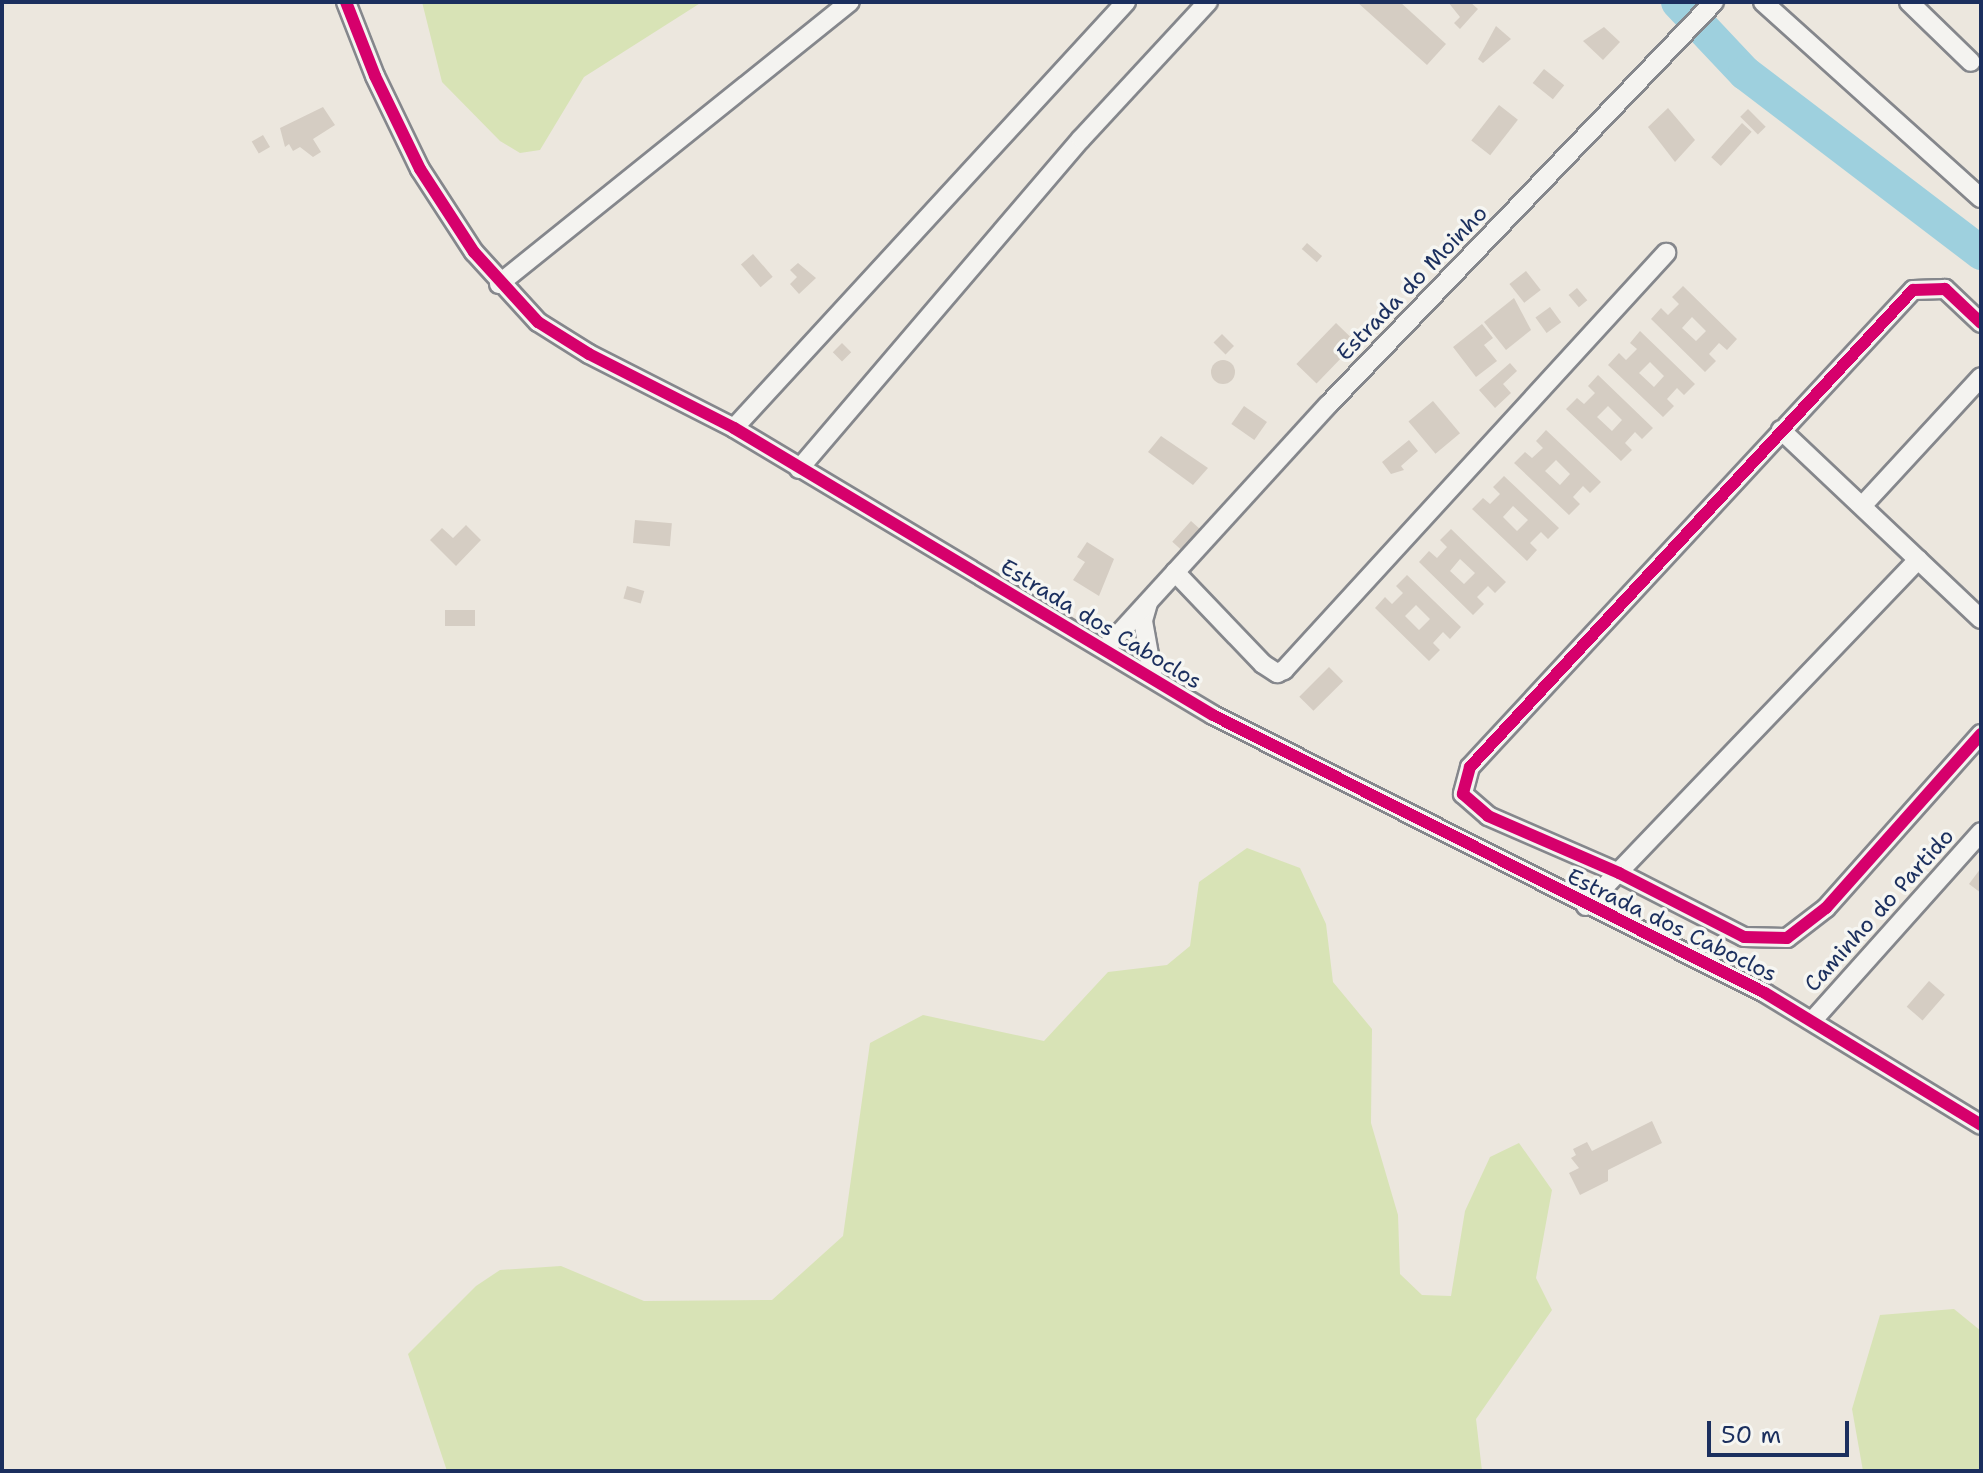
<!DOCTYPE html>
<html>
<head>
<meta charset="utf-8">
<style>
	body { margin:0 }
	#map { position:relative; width:1983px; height:1473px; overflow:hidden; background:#ece7de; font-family:"Shantell Sans",sans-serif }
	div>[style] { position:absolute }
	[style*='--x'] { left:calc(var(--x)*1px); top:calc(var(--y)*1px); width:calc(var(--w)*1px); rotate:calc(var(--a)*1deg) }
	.green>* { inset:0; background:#d8e3b6 }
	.river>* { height:34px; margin:-17px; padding:0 17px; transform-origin:17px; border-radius:17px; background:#9ed0de }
	.building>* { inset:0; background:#d5cdc3; transform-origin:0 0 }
	.round { border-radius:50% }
	.roads { filter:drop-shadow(2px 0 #85878c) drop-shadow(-2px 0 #85878c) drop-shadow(0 2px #85878c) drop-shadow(0 -2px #85878c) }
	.minor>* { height:18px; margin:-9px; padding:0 9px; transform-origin:9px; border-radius:9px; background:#f4f3f0 }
	.cycleway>* { height:12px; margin:-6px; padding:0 6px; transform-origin:6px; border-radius:6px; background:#d6006c }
	span { translate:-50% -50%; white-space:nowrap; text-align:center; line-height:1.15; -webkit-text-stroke:7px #f6f6f2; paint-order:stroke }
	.street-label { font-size:22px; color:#1b2f5e }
	.frame { position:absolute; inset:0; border:4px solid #1b2f5e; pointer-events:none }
	.scale { position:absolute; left:1707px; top:1421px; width:142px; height:36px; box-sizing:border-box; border:4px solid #1b2f5e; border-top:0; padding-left:10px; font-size:24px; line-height:28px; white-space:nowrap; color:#1b2f5e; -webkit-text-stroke:6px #f6f6f2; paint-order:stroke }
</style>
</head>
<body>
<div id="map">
	<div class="green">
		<div style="clip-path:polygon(422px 2px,702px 2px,584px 77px,540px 150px,520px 153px,500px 141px,442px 82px)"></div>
		<div style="clip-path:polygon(1247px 848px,1300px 868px,1326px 924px,1333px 982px,1372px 1029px,1371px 1123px,1398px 1215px,1400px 1274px,1422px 1295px,1451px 1296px,1465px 1211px,1490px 1157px,1519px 1143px,1552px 1190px,1536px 1278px,1552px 1310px,1476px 1419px,1482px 1471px,447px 1471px,408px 1354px,476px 1286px,500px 1270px,561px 1266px,644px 1301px,772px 1300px,843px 1236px,870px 1043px,923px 1015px,1044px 1041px,1108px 972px,1167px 965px,1190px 946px,1199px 882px)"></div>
		<div style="clip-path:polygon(1954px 1309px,1981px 1331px,1981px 1471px,1863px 1471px,1852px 1409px,1880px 1315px)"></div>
	</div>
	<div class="river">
		<div style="--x:1678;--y:2;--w:98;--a:46.7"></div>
		<div style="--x:1745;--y:73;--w:297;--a:37.3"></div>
	</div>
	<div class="building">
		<div style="clip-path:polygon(1357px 2px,1400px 2px,1446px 44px,1427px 65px)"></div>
		<div style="clip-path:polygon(1448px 2px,1470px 2px,1478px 9px,1460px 29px,1454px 23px,1460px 17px)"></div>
		<div style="clip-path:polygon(1496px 26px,1511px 39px,1483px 63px,1478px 59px)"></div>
		<div style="clip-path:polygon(1604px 27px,1620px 42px,1603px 60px,1583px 41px)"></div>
		<div style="left:1544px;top:69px;width:26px;height:18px;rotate:39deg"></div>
		<div style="left:1499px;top:105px;width:24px;height:45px;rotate:38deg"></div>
		<div style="clip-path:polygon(323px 107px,335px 125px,313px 139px,321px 152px,313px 157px,300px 147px,293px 151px,289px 144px,285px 147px,280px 128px)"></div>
		<div style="clip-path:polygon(1668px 108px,1695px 140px,1675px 162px,1648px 127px)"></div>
		<div style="left:1748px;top:109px;width:25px;height:11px;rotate:45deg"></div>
		<div style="left:1742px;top:123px;width:13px;height:46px;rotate:42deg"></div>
		<div style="left:263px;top:135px;width:14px;height:13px;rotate:60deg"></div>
		<div style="left:1307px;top:243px;width:20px;height:8px;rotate:41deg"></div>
		<div style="left:753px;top:254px;width:30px;height:16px;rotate:49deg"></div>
		<div style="clip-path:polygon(798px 263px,816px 278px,799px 294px,790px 284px,797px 277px,790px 270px)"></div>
		<div style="left:1526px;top:271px;width:24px;height:21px;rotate:52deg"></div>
		<div style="clip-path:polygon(evenodd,1683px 286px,1737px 339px,1727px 350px,1719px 343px,1709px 354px,1716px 361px,1705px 372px,1651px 319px,1661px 308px,1668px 315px,1679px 304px,1672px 297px,1683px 286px,1692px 317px,1706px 331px,1696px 341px,1682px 328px,1692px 317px)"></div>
		<div style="left:1577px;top:288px;width:16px;height:11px;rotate:50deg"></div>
		<div style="clip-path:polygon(1514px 298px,1531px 330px,1506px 350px,1484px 322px)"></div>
		<div style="left:1550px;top:307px;width:19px;height:18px;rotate:54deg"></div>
		<div style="left:1336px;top:323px;width:28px;height:57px;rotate:44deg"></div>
		<div style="clip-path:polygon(1482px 324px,1493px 338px,1484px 345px,1497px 361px,1476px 377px,1453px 347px)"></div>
		<div style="clip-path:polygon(evenodd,1640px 331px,1695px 384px,1684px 395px,1677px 388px,1667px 399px,1674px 406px,1663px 417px,1608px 365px,1619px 353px,1626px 360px,1637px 349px,1630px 343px,1640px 331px,1650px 362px,1664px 376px,1654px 387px,1639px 373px,1650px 362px)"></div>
		<div style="left:1222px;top:334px;width:17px;height:12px;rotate:45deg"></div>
		<div style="left:842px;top:343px;width:13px;height:13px;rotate:45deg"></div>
		<div class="round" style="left:1211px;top:360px;width:24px;height:24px"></div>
		<div style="clip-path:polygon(1510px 363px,1517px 371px,1503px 384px,1511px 393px,1495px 408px,1479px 390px)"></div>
		<div style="clip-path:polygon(evenodd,1598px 375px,1653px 428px,1642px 439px,1635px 432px,1625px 443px,1632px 450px,1621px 461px,1566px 409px,1577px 398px,1584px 404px,1595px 393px,1588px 386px,1598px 375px,1608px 406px,1622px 420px,1612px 431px,1597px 417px,1608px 406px)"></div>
		<div style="left:1433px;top:401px;width:42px;height:32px;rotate:50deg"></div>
		<div style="left:1244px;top:406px;width:28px;height:22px;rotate:35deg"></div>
		<div style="clip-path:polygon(evenodd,1546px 430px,1601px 482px,1590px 493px,1583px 486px,1573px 497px,1580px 504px,1569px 515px,1514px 463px,1525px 452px,1532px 458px,1543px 448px,1536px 441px,1546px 430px,1556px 460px,1570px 474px,1560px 485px,1545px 471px,1556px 460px)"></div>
		<div style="clip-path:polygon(1161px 436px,1208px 468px,1193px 485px,1148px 452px)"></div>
		<div style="clip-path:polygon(1409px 440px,1418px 451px,1401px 466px,1404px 470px,1391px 474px,1382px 462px)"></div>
		<div style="clip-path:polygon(evenodd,1504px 476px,1559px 528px,1548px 539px,1541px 532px,1530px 543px,1537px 550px,1527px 561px,1472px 509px,1483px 498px,1490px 504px,1500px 494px,1493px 487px,1504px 476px,1513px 506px,1528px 520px,1517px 531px,1503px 517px,1513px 506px)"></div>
		<div style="left:635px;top:520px;width:37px;height:23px;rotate:5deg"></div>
		<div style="left:1191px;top:521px;width:12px;height:28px;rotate:42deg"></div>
		<div style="clip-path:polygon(466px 525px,481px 540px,456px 566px,430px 540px,442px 528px,453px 538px)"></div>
		<div style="clip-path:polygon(evenodd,1451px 529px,1506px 582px,1495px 593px,1488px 586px,1477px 597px,1484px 604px,1473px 615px,1419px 562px,1429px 551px,1437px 558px,1447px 547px,1440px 540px,1451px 529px,1460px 559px,1475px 573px,1464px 584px,1450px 571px,1460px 559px)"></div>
		<div style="clip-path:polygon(1087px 542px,1114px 559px,1099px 596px,1073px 580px,1085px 562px,1077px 557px)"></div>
		<div style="clip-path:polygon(evenodd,1407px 575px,1461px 627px,1450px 639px,1443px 632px,1433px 643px,1440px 650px,1429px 661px,1375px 608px,1385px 597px,1392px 604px,1403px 593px,1396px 586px,1407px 575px,1416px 605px,1430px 619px,1419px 630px,1405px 616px,1416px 605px)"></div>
		<div style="left:627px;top:586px;width:18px;height:13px;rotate:16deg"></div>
		<div style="left:475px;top:610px;width:16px;height:30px;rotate:90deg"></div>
		<div style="left:1329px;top:667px;width:20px;height:42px;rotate:45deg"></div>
		<div style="clip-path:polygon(1981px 868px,1981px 893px,1969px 884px)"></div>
		<div style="left:1929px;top:981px;width:21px;height:34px;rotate:41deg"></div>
		<div style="clip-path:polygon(1652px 1121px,1662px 1143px,1608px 1170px,1608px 1181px,1580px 1195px,1569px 1173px,1579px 1168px,1571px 1158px,1576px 1155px,1573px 1149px,1587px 1142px,1592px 1151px)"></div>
	</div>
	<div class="roads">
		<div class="minor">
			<div style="--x:346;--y:2;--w:79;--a:68.6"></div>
			<div style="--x:375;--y:76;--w:103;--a:64.2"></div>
			<div style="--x:420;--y:169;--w:99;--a:57"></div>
			<div style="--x:474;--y:252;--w:95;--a:47.6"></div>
			<div style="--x:538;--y:322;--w:60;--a:32.1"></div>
			<div style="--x:589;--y:354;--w:163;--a:27"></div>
			<div style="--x:734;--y:428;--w:558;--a:30.93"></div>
			<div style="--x:1213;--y:715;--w:618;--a:26.73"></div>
			<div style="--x:1765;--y:993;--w:253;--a:31.4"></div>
			<div style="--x:1763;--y:2;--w:293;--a:42"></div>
			<div style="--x:1909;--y:2;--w:86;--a:44.1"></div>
			<div style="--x:499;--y:284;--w:450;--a:-38.8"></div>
			<div style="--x:1981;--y:323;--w:50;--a:-136.6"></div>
			<div style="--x:1945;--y:289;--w:32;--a:178"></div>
			<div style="--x:1913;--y:290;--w:651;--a:132.88"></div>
			<div style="--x:1470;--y:767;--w:28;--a:105"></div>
			<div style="--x:1463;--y:794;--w:33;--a:41"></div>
			<div style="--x:1488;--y:816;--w:143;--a:23.5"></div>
			<div style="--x:1619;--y:873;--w:140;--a:27.1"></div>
			<div style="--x:1744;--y:937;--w:43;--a:1.3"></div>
			<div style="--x:1787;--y:938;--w:49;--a:-37.6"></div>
			<div style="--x:1826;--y:908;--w:233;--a:-48.3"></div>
			<div style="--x:734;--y:428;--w:579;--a:-47.38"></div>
			<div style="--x:1781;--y:430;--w:275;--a:43.4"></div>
			<div style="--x:799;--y:469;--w:434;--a:-49.5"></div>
			<div style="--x:1081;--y:139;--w:187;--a:-47.2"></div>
			<div style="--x:1863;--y:505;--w:174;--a:-47.3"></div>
			<div style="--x:1175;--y:572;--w:127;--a:46.3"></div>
			<div style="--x:1263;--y:664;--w:17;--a:33"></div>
			<div style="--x:1277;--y:673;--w:8;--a:-23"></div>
			<div style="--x:1284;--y:670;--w:566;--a:-47.51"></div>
			<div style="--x:1148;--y:603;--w:19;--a:106"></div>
			<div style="--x:1143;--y:621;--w:57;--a:79.9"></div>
			<div style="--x:1106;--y:648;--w:329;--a:-47.6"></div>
			<div style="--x:1328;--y:405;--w:558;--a:-46.23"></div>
			<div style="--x:1586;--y:906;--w:480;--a:-46.2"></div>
			<div style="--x:1813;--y:1020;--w:252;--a:-48.2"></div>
		</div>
	</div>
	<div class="cycleway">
		<div style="--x:346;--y:2;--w:79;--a:68.6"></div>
		<div style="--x:375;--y:76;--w:103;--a:64.2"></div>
		<div style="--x:420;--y:169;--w:99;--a:57"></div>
		<div style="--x:474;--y:252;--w:95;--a:47.6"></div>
		<div style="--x:538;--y:322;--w:60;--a:32.1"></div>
		<div style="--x:589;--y:354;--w:163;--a:27"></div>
		<div style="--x:734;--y:428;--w:558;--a:30.93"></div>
		<div style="--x:1213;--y:715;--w:618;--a:26.73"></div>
		<div style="--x:1765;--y:993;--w:253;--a:31.4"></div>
		<div style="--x:1981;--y:323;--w:50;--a:-136.6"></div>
		<div style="--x:1945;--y:289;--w:32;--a:178"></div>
		<div style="--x:1913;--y:290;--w:651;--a:132.88"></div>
		<div style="--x:1470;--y:767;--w:28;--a:105"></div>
		<div style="--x:1463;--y:794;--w:33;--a:41"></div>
		<div style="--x:1488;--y:816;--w:143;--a:23.5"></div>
		<div style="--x:1619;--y:873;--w:140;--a:27.1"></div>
		<div style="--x:1744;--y:937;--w:43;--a:1.3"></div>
		<div style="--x:1787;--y:938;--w:49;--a:-37.6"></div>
		<div style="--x:1826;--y:908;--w:233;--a:-48.3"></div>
	</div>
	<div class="street-label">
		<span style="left:1412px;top:283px;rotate:-46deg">Estrada do Moinho</span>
		<span style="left:1101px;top:624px;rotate:31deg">Estrada dos Caboclos</span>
		<span style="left:1879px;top:910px;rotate:-48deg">Caminho do Partido</span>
		<span style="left:1672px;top:925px;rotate:26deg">Estrada dos Caboclos</span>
	</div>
	<div class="frame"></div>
	<div class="scale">50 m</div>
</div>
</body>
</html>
